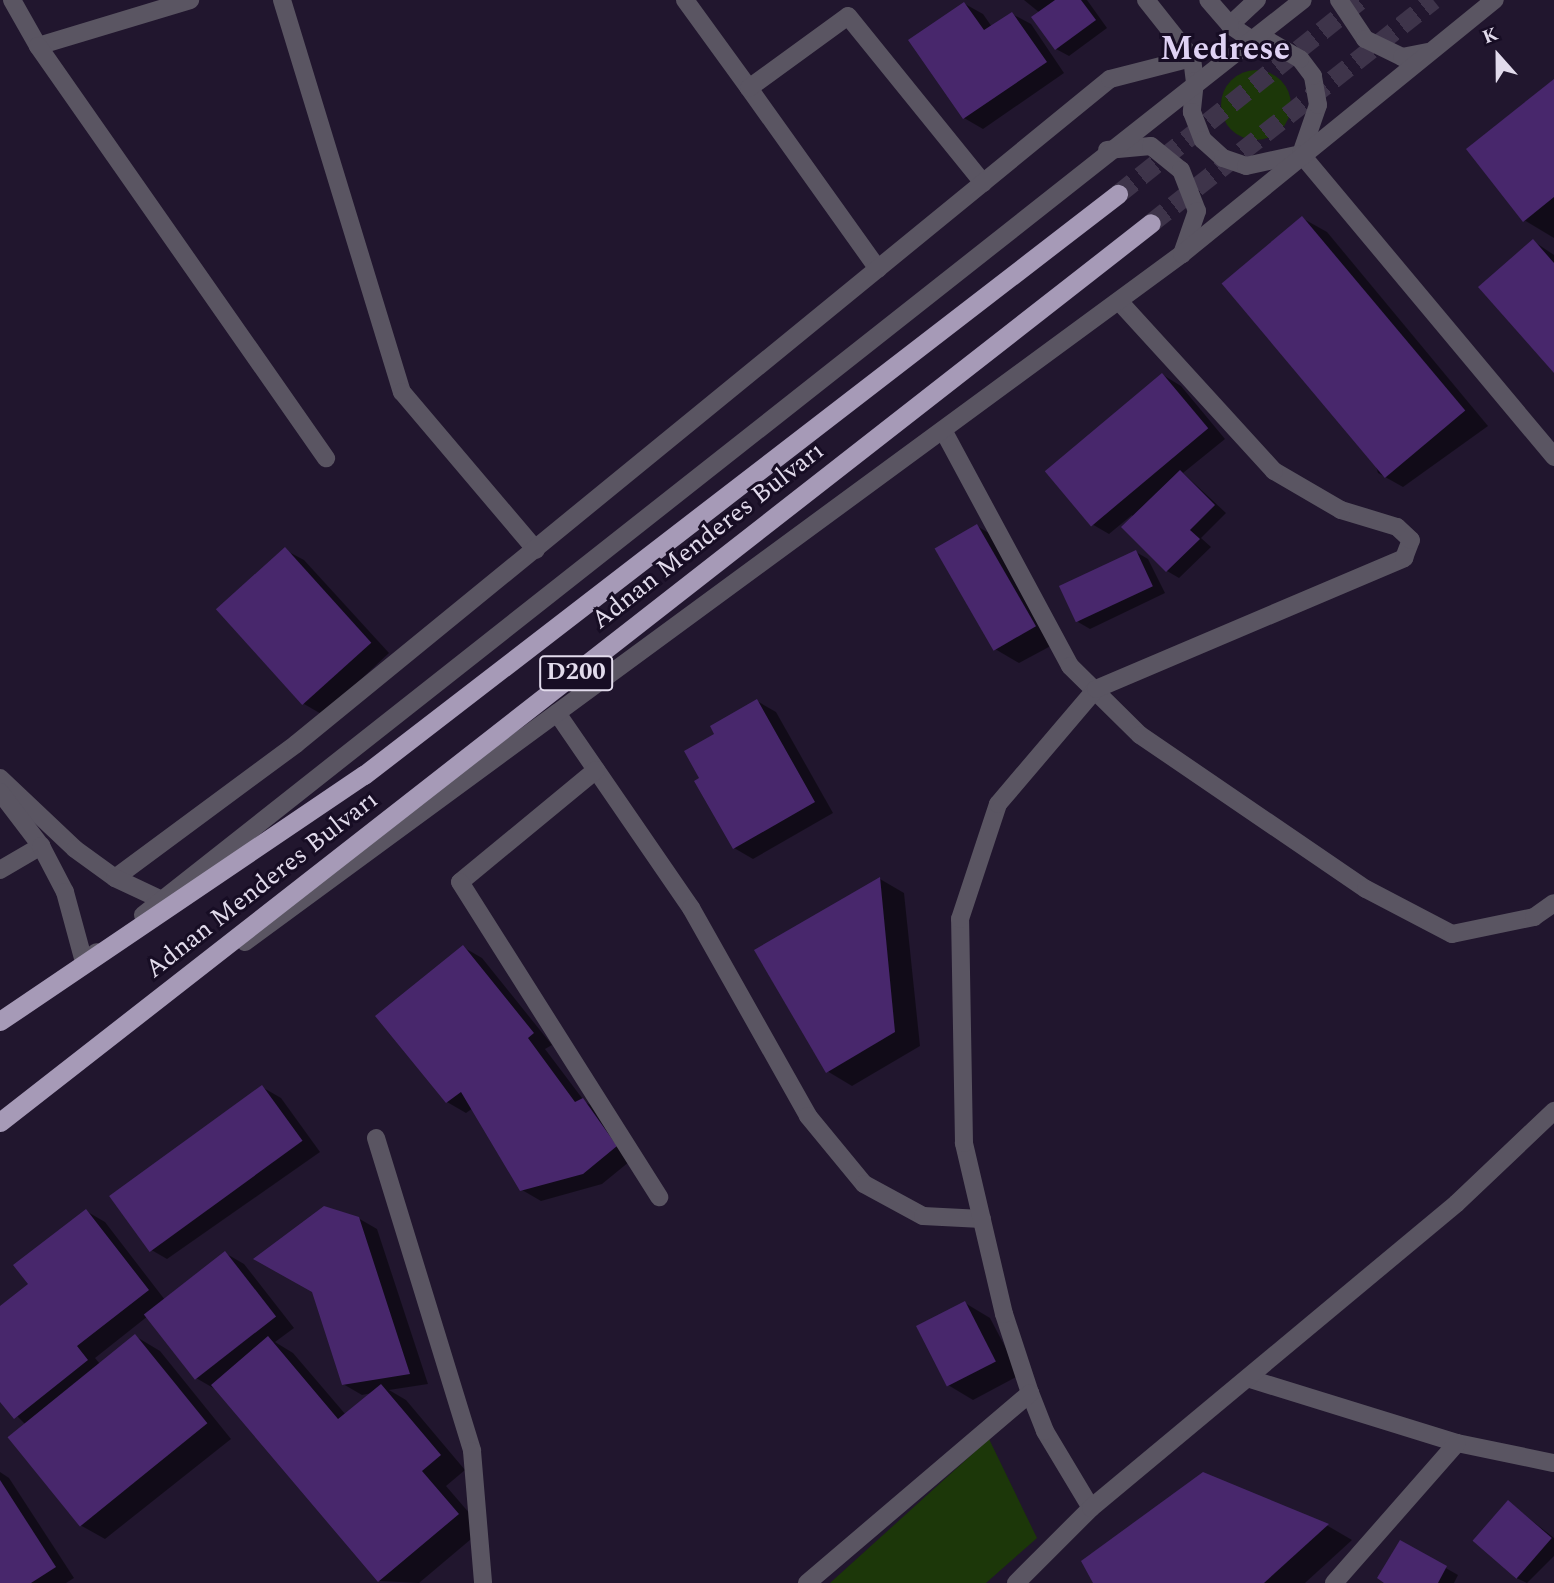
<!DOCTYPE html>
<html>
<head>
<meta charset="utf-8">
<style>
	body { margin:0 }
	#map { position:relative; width:1554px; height:1583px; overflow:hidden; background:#21162e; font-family:Spectral,serif }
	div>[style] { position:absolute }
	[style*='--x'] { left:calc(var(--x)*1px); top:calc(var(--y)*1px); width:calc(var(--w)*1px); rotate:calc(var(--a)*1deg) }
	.green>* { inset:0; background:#1c3709 }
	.round { border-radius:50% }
	.shadow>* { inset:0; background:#0007 }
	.building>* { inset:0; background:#48276c; transform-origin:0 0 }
	.trunk-tunnel>* { height:19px; margin-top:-9.5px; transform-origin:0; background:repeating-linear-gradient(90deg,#3e344a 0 19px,transparent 0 29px) }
	.minor>* { height:18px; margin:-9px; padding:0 9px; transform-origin:9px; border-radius:9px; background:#5a5562 }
	.tertiary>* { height:18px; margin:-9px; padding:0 9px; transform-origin:9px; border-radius:9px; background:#5a5562 }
	.trunk>* { height:19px; margin:-9.5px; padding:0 9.5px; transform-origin:9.5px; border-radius:9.5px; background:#a69ab7 }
	span { translate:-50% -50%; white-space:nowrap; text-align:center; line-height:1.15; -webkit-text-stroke:6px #170d24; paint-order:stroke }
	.shield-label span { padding:2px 5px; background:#170d24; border:2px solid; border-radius:5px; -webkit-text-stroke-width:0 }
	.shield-label { font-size:24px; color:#e2dbec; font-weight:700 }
	.street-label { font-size:26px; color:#e2dbec }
	.district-label { font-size:33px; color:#dfd2f4; font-weight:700 }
	.north { position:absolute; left:1463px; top:21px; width:70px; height:70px; -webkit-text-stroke:5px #170d24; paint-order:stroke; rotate:339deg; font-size:19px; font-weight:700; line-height:28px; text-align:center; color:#e2dbec }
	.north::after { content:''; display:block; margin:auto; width:24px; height:32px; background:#e2dbec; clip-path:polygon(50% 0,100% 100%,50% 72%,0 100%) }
</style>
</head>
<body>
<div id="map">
	<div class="green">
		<div class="round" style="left:1221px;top:70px;width:70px;height:70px"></div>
		<div style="clip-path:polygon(989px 1439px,1037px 1538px,986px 1583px,830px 1583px)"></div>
	</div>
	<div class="shadow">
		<div style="clip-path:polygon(1024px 0,1087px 0,1107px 28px,1069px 56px,1056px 49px,1040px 13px)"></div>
		<div style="clip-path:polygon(965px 4px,983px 14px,992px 27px,1012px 14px,1031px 24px,1064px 73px,983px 129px,964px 118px)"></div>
		<div style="clip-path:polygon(1554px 81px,1554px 238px,1524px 220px)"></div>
		<div style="clip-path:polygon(1302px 218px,1327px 232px,1488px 426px,1403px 487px,1378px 473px)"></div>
		<div style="clip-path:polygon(1533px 241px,1554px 255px,1554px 370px)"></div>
		<div style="clip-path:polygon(1163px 375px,1181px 386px,1225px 439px,1183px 473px,1226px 513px,1201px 538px,1211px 547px,1179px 578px,1167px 571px,1132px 515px,1109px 534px,1090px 523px)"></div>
		<div style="clip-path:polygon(977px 526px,1002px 541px,1060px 641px,1019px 663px,995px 649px)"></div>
		<div style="clip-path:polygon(285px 550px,304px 560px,389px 653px,323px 715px,304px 704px)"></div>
		<div style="clip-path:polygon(1136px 552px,1148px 559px,1165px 593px,1090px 629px,1078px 622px)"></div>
		<div style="clip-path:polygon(757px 701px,776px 712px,833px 813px,753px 859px,734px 848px,702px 779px,717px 735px)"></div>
		<div style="clip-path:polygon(880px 879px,904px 893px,920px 1046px,852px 1086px,827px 1071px)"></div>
		<div style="clip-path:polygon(463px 947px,482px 958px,552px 1045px,545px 1049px,585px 1102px,601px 1111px,635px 1157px,602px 1184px,541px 1201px,522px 1190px,473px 1108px,466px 1113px,447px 1102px)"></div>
		<div style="clip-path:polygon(262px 1087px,281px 1098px,320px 1152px,167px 1259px,148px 1248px)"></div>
		<div style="clip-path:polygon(86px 1211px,105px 1222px,165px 1300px,225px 1253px,244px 1264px,294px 1328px,275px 1342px,293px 1353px,346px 1415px,372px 1393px,362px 1395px,343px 1384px,358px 1218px,377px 1229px,428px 1384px,389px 1390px,406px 1400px,465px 1470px,446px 1486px,483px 1529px,419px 1583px,379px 1581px,215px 1389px,196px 1378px,148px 1316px,95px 1358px,100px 1364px,135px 1336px,160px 1351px,231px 1439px,105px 1539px,80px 1525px,25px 1424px,0 1399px,0 1308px,30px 1284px)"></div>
		<div style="clip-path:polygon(965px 1303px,990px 1318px,1020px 1375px,973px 1400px,948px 1385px)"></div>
		<div style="clip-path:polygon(0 1472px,9px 1478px,74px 1578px,66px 1583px,0 1583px)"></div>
		<div style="clip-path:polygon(1204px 1474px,1328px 1526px,1352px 1540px,1305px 1583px,1095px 1583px)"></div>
		<div style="clip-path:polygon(1508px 1502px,1554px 1538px,1554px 1556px,1527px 1583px,1514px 1577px)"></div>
		<div style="clip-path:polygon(1400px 1542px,1458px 1575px,1454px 1583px,1387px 1583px)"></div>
	</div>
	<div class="building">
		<div style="clip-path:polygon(1055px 0,1081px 0,1096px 20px,1055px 50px,1031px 17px)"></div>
		<div style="clip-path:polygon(964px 2px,984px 30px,1012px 12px,1047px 62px,963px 119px,908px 40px)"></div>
		<div style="clip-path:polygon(1554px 79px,1554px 197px,1523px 222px,1466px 149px)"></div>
		<div style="left:1302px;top:216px;width:254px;height:105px;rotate:50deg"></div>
		<div style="clip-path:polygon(1533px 239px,1554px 263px,1554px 373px,1478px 287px)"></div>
		<div style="left:1162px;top:373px;width:72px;height:153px;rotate:50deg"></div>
		<div style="clip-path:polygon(1180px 470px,1215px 505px,1190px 530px,1200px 539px,1166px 572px,1121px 527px)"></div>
		<div style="left:977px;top:524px;width:118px;height:49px;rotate:60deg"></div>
		<div style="left:285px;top:547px;width:129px;height:93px;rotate:48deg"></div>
		<div style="left:1136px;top:550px;width:40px;height:85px;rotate:65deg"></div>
		<div style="clip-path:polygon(757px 699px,815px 802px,733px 849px,694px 781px,699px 778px,684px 751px,714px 734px,710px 726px)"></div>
		<div style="clip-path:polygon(880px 877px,895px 1032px,826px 1073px,754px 950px)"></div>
		<div style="clip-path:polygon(463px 945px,534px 1033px,528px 1038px,575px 1102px,583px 1098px,617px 1146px,583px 1174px,520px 1191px,461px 1092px,446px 1103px,375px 1016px)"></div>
		<div style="left:262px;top:1085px;width:69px;height:189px;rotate:54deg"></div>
		<div style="clip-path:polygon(324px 1206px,359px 1217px,410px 1374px,342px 1385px,312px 1292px,253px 1259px)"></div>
		<div style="clip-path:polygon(86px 1209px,149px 1290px,77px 1346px,88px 1360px,14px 1419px,0 1402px,0 1306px,28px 1284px,13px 1265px)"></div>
		<div style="left:225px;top:1251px;width:83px;height:103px;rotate:52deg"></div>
		<div style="left:965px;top:1301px;width:68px;height:55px;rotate:63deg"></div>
		<div style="left:135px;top:1334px;width:115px;height:164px;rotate:51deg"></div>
		<div style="clip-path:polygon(268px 1336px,338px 1419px,381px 1384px,441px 1455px,422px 1471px,459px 1514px,378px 1582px,211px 1385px)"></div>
		<div style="clip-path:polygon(1203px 1472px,1329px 1524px,1264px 1583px,1093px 1583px,1081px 1561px)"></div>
		<div style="clip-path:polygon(0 1480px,56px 1567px,31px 1583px,0 1583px)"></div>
		<div style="left:1508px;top:1500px;width:58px;height:54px;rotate:41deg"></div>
		<div style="clip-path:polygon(1400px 1540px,1447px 1566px,1438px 1583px,1384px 1583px,1377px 1578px)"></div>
	</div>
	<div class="trunk-tunnel">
		<div style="--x:1118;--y:194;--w:310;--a:-38.7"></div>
		<div style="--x:1151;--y:223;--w:360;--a:-38.3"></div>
	</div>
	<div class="minor">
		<div style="--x:12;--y:0;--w:53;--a:60.5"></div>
		<div style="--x:38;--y:46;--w:159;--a:-16.8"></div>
		<div style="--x:282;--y:0;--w:410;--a:73"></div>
		<div style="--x:402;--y:392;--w:207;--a:49.7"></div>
		<div style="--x:685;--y:0;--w:109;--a:54"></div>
		<div style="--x:1230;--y:25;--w:37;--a:-43"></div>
		<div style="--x:38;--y:46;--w:503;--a:55.05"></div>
		<div style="--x:878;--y:269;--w:222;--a:-125.5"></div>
		<div style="--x:749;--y:88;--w:122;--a:-36"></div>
		<div style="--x:848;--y:16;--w:215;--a:51"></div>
		<div style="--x:943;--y:430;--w:268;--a:61.7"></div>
		<div style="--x:1070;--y:666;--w:98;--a:44.6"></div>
		<div style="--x:1140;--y:735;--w:273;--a:34.3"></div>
		<div style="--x:1366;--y:889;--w:97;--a:27.6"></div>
		<div style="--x:1452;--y:934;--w:84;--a:-11.7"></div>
		<div style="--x:1534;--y:917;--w:24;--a:-35"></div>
		<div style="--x:557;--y:713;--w:237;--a:55.5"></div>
		<div style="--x:691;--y:908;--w:239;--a:60.6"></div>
		<div style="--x:808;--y:1116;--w:88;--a:50.5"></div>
		<div style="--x:864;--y:1184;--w:67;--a:28.5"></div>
		<div style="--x:923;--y:1216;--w:59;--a:2.9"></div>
		<div style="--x:596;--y:770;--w:176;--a:140.5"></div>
		<div style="--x:460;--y:882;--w:373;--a:57.7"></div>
		<div style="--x:0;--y:870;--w:48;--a:-30.3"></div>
		<div style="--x:115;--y:878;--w:225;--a:-36.5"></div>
		<div style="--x:296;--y:744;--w:1051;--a:-39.25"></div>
		<div style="--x:1110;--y:79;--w:85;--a:-14.4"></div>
		<div style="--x:376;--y:1138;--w:327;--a:72.9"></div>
		<div style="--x:472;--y:1451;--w:132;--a:85.2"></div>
		<div style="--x:1250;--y:1379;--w:217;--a:17.2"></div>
		<div style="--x:1457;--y:1443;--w:99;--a:11.7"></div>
		<div style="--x:1091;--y:1508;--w:90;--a:-120.9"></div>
		<div style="--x:1045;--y:1431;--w:41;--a:-111.5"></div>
		<div style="--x:1030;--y:1393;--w:83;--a:-108.2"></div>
		<div style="--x:1004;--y:1314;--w:176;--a:-103.2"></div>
		<div style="--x:964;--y:1143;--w:224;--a:-91"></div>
		<div style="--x:960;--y:919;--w:121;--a:-71.7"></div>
		<div style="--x:998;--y:804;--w:151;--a:-49.6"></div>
		<div style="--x:1096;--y:689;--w:335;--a:-23"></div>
		<div style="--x:1404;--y:558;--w:19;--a:-69"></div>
		<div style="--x:1411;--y:540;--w:19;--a:-137"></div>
		<div style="--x:1397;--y:527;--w:59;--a:-163.1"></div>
		<div style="--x:1341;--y:510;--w:78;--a:-149.8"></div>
		<div style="--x:1274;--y:471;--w:230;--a:-132.4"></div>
		<div style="--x:807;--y:1583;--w:293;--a:-40.4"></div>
		<div style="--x:1334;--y:1583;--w:186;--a:-48.7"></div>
	</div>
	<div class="tertiary">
		<div style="--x:1146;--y:0;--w:74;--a:51.6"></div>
		<div style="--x:1192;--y:58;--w:23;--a:83"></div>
		<div style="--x:1195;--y:81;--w:31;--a:96"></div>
		<div style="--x:1192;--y:112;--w:30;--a:69"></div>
		<div style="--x:1203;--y:140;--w:27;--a:42"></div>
		<div style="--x:1223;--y:158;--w:24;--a:19"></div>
		<div style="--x:1246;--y:166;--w:56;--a:-12.3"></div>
		<div style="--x:1301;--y:154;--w:52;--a:-70.9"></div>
		<div style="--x:1318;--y:105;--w:29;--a:-100"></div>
		<div style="--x:1313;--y:76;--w:21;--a:-127"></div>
		<div style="--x:1300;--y:59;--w:36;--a:-150"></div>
		<div style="--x:1269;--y:41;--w:17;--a:-177"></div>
		<div style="--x:1252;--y:40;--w:27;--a:-146"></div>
		<div style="--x:1230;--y:25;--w:33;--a:-131"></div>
		<div style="--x:1339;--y:0;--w:47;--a:56.3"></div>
		<div style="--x:1365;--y:39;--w:41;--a:25.9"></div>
		<div style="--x:1402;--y:57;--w:26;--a:-11"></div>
		<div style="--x:1107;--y:150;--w:44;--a:-5.2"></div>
		<div style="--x:1151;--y:146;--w:38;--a:39"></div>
		<div style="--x:1181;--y:170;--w:44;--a:68.7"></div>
		<div style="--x:1197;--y:211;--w:46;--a:109.2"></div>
		<div style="--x:1301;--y:154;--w:395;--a:50.1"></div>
		<div style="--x:0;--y:778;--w:103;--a:43.4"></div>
		<div style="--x:75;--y:849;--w:49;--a:35.9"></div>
		<div style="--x:115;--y:878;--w:52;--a:25.1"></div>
		<div style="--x:162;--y:900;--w:10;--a:-6"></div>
		<div style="--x:0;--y:792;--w:68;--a:52.8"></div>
		<div style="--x:41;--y:846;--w:52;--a:62.4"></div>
		<div style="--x:65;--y:892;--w:73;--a:74.8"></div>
		<div style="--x:84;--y:962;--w:16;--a:-38"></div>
		<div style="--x:143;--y:915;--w:1477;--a:-38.27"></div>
		<div style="--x:245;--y:942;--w:1162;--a:-36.29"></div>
		<div style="--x:1182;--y:254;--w:403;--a:-39.1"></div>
		<div style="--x:1016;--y:1583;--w:106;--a:-45"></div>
		<div style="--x:1091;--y:1508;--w:476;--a:-39.8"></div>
		<div style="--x:1457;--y:1203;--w:134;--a:-43.5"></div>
	</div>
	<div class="trunk">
		<div style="--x:0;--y:1021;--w:439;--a:-34.1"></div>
		<div style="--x:364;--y:775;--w:952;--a:-37.62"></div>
		<div style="--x:0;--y:1122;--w:1460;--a:-37.99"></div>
	</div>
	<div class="shield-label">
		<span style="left:576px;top:673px">D200</span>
	</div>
	<div class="street-label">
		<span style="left:708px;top:536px;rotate:-38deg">Adnan Menderes Bulvarı</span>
		<span style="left:262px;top:885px;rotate:-38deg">Adnan Menderes Bulvarı</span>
	</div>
	<div class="district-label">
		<span style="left:1225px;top:50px">Medrese</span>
	</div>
	<div class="north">K</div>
</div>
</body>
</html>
